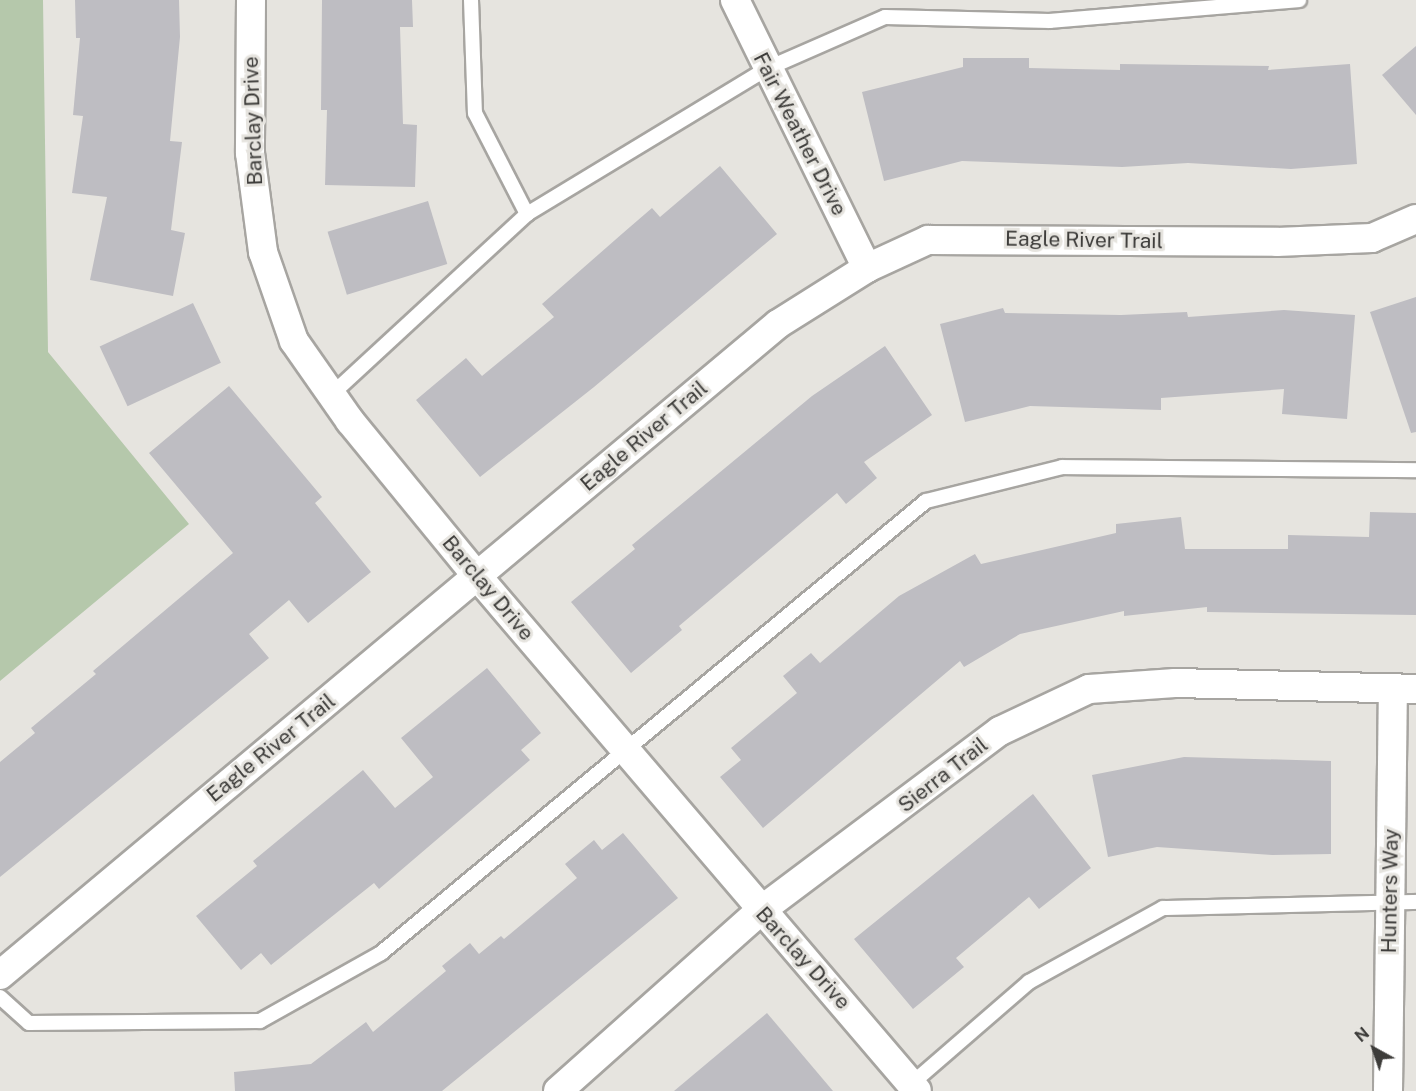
<!DOCTYPE html>
<html>
<head>
<meta charset="utf-8">
<style>
	body { margin:0 }
	#map { position:relative; width:1416px; height:1091px; overflow:hidden; background:#e6e4df; font-family:"Public Sans",sans-serif }
	div>[style] { position:absolute }
	[style*='--x'] { left:calc(var(--x)*1px); top:calc(var(--y)*1px); width:calc(var(--w)*1px); rotate:calc(var(--a)*1deg) }
	.green>* { inset:0; background:#b5c8ab }
	.building>* { inset:0; background:#bebdc2; transform-origin:0 0 }
	.roads { filter:drop-shadow(2px 0 #a7a5a1) drop-shadow(-2px 0 #a7a5a1) drop-shadow(0 2px #a7a5a1) drop-shadow(0 -2px #a7a5a1) }
	.lane>* { height:14px; margin:-7px; padding:0 7px; transform-origin:7px; border-radius:7px; background:#fff }
	.street>* { height:28px; margin:-14px; padding:0 14px; transform-origin:14px; border-radius:14px; background:#fff }
	span { translate:-50% -50%; white-space:nowrap; text-align:center; line-height:1.15; -webkit-text-stroke:6px #e6e4df; paint-order:stroke }
	.street-label { font-size:21px; color:#3d3c3a }
	.north { position:absolute; left:1344px; top:1019px; width:60px; height:60px; -webkit-text-stroke:4px #e6e4df; paint-order:stroke; rotate:320deg; font-size:16px; font-weight:700; line-height:24px; text-align:center; color:#3d3c3a }
	.north::after { content:''; display:block; margin:auto; width:21px; height:27px; background:#3d3c3a; clip-path:polygon(50% 0,100% 100%,50% 72%,0 100%) }
</style>
</head>
<body>
<div id="map">
	<div class="green">
		<div style="clip-path:polygon(0 0,43px 0,48px 352px,189px 524px,0 681px)"></div>
	</div>
	<div class="building">
		<div style="clip-path:polygon(75px 0,179px 0,180px 37px,170px 141px,182px 142px,171px 230px,185px 233px,173px 296px,90px 280px,107px 197px,72px 193px,83px 116px,73px 115px,80px 38px,76px 38px)"></div>
		<div style="clip-path:polygon(322px 0,412px 0,413px 27px,400px 27px,403px 124px,417px 125px,415px 187px,325px 185px,327px 110px,321px 110px)"></div>
		<div style="clip-path:polygon(1416px 46px,1416px 115px,1382px 75px)"></div>
		<div style="clip-path:polygon(963px 58px,1029px 58px,1029px 68px,1120px 70px,1120px 64px,1269px 66px,1268px 70px,1350px 64px,1357px 164px,1291px 169px,1188px 163px,1122px 167px,962px 161px,884px 181px,862px 92px,963px 67px)"></div>
		<div style="clip-path:polygon(720px 166px,777px 234px,594px 387px,480px 477px,416px 400px,466px 358px,482px 376px,554px 317px,542px 304px,623px 233px,652px 208px,660px 217px)"></div>
		<div style="left:428px;top:201px;width:66px;height:105px;rotate:73deg"></div>
		<div style="clip-path:polygon(1416px 297px,1416px 432px,1411px 433px,1370px 312px)"></div>
		<div style="left:193px;top:303px;width:66px;height:103px;rotate:65deg"></div>
		<div style="clip-path:polygon(1003px 308px,1005px 313px,1121px 315px,1187px 312px,1188px 317px,1284px 310px,1355px 315px,1347px 419px,1282px 414px,1284px 389px,1161px 398px,1161px 410px,1030px 406px,965px 422px,940px 324px)"></div>
		<div style="clip-path:polygon(885px 346px,932px 415px,864px 462px,877px 478px,846px 504px,837px 493px,679px 626px,682px 630px,631px 673px,571px 602px,635px 549px,632px 545px,812px 396px)"></div>
		<div style="clip-path:polygon(229px 386px,322px 497px,315px 503px,371px 572px,308px 623px,289px 600px,249px 634px,269px 658px,0 877px,0 762px,35px 733px,31px 728px,96px 674px,93px 671px,233px 553px,149px 453px)"></div>
		<div style="clip-path:polygon(1370px 512px,1416px 513px,1416px 615px,1207px 612px,1207px 607px,1124px 616px,1124px 611px,1020px 634px,964px 667px,960px 661px,763px 828px,720px 777px,741px 760px,731px 748px,797px 693px,783px 676px,811px 653px,820px 663px,899px 596px,975px 554px,981px 564px,1116px 533px,1116px 524px,1181px 517px,1185px 549px,1288px 549px,1288px 535px,1369px 537px)"></div>
		<div style="clip-path:polygon(487px 668px,541px 733px,521px 750px,530px 760px,379px 889px,374px 883px,271px 965px,261px 953px,241px 970px,196px 916px,257px 866px,253px 861px,363px 770px,395px 808px,433px 777px,401px 738px)"></div>
		<div style="clip-path:polygon(1184px 757px,1331px 761px,1331px 854px,1272px 855px,1157px 847px,1108px 857px,1092px 775px)"></div>
		<div style="clip-path:polygon(1033px 794px,1091px 868px,1039px 909px,1029px 897px,956px 958px,964px 967px,913px 1009px,854px 939px)"></div>
		<div style="clip-path:polygon(623px 833px,678px 898px,442px 1091px,235px 1091px,234px 1072px,311px 1064px,366px 1022px,373px 1032px,446px 971px,442px 966px,470px 943px,479px 954px,501px 936px,504px 939px,577px 878px,565px 864px,594px 840px,602px 850px)"></div>
		<div style="clip-path:polygon(767px 1013px,833px 1091px,674px 1091px)"></div>
	</div>
	<div class="roads">
		<div class="lane">
			<div style="--x:471;--y:0;--w:113;--a:88"></div>
			<div style="--x:475;--y:113;--w:114;--a:62.8"></div>
			<div style="--x:331;--y:395;--w:267;--a:-42.7"></div>
			<div style="--x:527;--y:214;--w:280;--a:-31.2"></div>
			<div style="--x:766;--y:69;--w:130;--a:-23.6"></div>
			<div style="--x:885;--y:17;--w:165;--a:1.4"></div>
			<div style="--x:1050;--y:21;--w:250;--a:-4.8"></div>
			<div style="--x:0;--y:997;--w:39;--a:42"></div>
			<div style="--x:29;--y:1023;--w:231;--a:-0.5"></div>
			<div style="--x:260;--y:1021;--w:139;--a:-29.3"></div>
			<div style="--x:381;--y:953;--w:708;--a:-39.67"></div>
			<div style="--x:926;--y:501;--w:140;--a:-14"></div>
			<div style="--x:1062;--y:467;--w:354;--a:0.5"></div>
			<div style="--x:909;--y:1086;--w:159;--a:-40.9"></div>
			<div style="--x:1029;--y:982;--w:153;--a:-28.9"></div>
			<div style="--x:1163;--y:908;--w:253;--a:-1.4"></div>
		</div>
		<div class="street">
			<div style="--x:251;--y:0;--w:153;--a:90.4"></div>
			<div style="--x:250;--y:153;--w:100;--a:82.5"></div>
			<div style="--x:263;--y:252;--w:94;--a:70.8"></div>
			<div style="--x:294;--y:341;--w:98;--a:55"></div>
			<div style="--x:350;--y:421;--w:200;--a:50.7"></div>
			<div style="--x:477;--y:576;--w:677;--a:49.49"></div>
			<div style="--x:735;--y:0;--w:299;--a:63.8"></div>
			<div style="--x:0;--y:975;--w:1014;--a:-39.92"></div>
			<div style="--x:778;--y:324;--w:105;--a:-32.2"></div>
			<div style="--x:867;--y:268;--w:67;--a:-24.7"></div>
			<div style="--x:928;--y:240;--w:349;--a:0.3"></div>
			<div style="--x:1277;--y:242;--w:95;--a:-2.4"></div>
			<div style="--x:1372;--y:238;--w:48;--a:-23.4"></div>
			<div style="--x:558;--y:1091;--w:271;--a:-41.7"></div>
			<div style="--x:760;--y:911;--w:300;--a:-36.9"></div>
			<div style="--x:1000;--y:731;--w:98;--a:-25.3"></div>
			<div style="--x:1089;--y:689;--w:86;--a:-4"></div>
			<div style="--x:1175;--y:683;--w:241;--a:1.4"></div>
			<div style="--x:1388;--y:1091;--w:401;--a:-89.3"></div>
		</div>
	</div>
	<div class="street-label">
		<span style="left:253px;top:121px;rotate:-92deg">Barclay Drive</span>
		<span style="left:800px;top:134px;rotate:63deg">Fair Weather Drive</span>
		<span style="left:1084px;top:240px;rotate:1deg">Eagle River Trail</span>
		<span style="left:644px;top:436px;rotate:-40deg">Eagle River Trail</span>
		<span style="left:488px;top:588px;rotate:50deg">Barclay Drive</span>
		<span style="left:271px;top:748px;rotate:-39deg">Eagle River Trail</span>
		<span style="left:943px;top:775px;rotate:-38deg">Sierra Trail</span>
		<span style="left:1390px;top:891px;rotate:-89deg">Hunters Way</span>
		<span style="left:803px;top:958px;rotate:48deg">Barclay Drive</span>
	</div>
	<div class="north">N</div>
</div>
</body>
</html>
